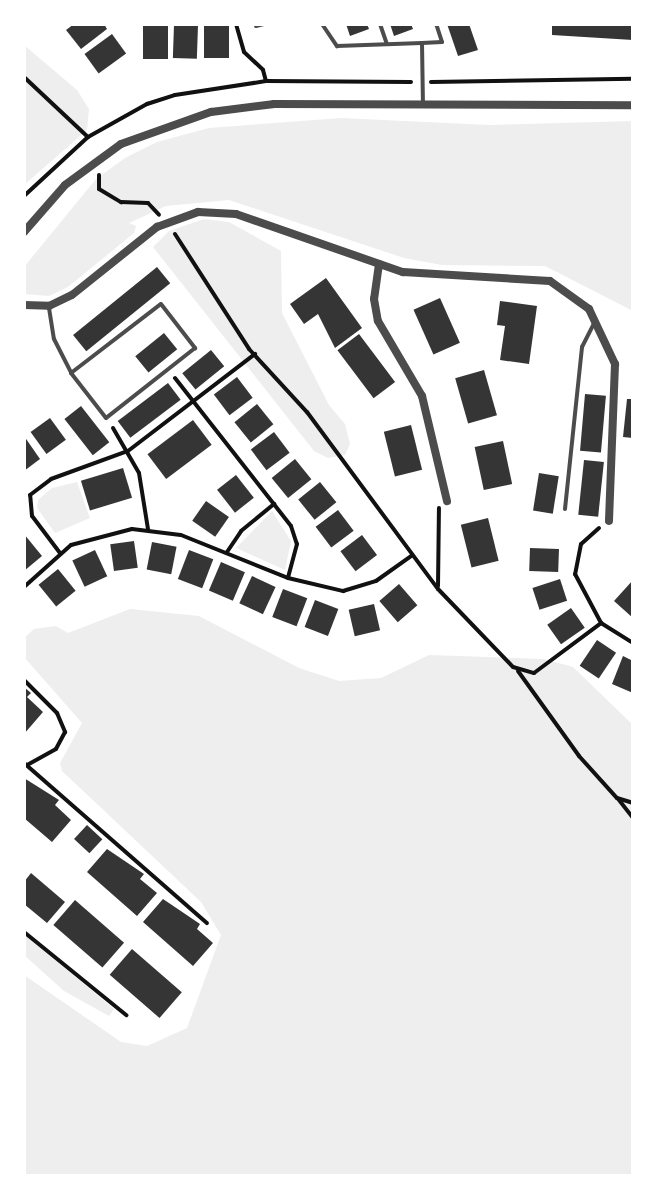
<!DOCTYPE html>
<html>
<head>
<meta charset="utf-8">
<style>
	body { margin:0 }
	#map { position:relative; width:657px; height:1200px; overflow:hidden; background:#fff; font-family:Merriweather,serif }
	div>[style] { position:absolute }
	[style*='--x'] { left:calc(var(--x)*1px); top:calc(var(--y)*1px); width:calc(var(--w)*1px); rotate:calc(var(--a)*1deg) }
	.green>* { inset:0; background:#eee }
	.building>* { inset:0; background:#353535; transform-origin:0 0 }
	.path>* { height:4px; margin:-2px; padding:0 2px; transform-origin:2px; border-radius:2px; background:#111 }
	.service>* { height:4px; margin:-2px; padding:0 2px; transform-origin:2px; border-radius:2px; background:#4c4c4c }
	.minor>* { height:8px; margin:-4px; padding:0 4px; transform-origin:4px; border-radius:4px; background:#4c4c4c }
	span { translate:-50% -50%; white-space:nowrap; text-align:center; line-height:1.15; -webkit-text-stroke:6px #fff; paint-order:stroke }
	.frame { position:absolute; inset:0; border:26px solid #fff; pointer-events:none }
</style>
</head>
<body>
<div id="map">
	<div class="green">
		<div style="clip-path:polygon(24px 45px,77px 90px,89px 109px,87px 130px,24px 185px)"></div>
		<div style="clip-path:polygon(341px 118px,489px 125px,633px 121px,633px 311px,545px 266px,442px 265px,404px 258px,229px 200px,166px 206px,129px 223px,136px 226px,134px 233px,68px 287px,49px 296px,24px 294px,24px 267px,96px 179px,125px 158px,157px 142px,209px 128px)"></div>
		<div style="clip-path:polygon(204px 219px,229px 222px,281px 251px,282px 313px,329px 405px,345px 424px,350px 444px,345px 455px,328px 458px,314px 451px,153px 247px,169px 231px)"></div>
		<div style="clip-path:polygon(77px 482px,90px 518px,55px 533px,37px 508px,38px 500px,52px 488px)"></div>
		<div style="clip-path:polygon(272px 511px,291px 541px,285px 570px,236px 548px)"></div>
		<div style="clip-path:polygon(130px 609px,199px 616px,299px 668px,339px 681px,381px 678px,429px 655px,544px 659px,573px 667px,633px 725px,633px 1176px,24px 1176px,24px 975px,121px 1042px,147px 1046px,187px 1028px,221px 935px,201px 902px,62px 771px,60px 763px,82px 723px,24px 657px,24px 638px,34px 629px,56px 626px,68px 633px)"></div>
		<div style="clip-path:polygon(24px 934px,114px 1009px,109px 1016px,64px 991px,24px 955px)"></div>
	</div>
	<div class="building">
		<div style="clip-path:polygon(74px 24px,104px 24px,107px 29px,81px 49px,66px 30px)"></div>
		<div style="clip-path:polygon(346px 24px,367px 24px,369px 29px,350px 36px)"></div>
		<div style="clip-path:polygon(390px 24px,411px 24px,413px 29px,394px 36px)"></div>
		<div style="clip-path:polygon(447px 24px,469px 24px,478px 50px,458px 56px)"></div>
		<div style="clip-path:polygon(552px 24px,633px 24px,633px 40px,552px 35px)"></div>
		<div style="left:174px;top:25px;width:24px;height:33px;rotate:2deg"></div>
		<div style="left:204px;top:25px;width:25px;height:33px"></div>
		<div style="left:143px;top:26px;width:25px;height:33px"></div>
		<div style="left:112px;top:34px;width:24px;height:34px;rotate:54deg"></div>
		<div style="left:157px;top:267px;width:21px;height:108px;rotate:51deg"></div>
		<div style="clip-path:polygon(326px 278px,362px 328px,335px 348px,318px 314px,304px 324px,290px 304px)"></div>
		<div style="left:440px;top:298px;width:49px;height:29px;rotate:66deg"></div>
		<div style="clip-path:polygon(500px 301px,537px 306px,529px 364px,500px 360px,505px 326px,497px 325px)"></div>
		<div style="left:164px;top:333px;width:21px;height:37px;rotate:51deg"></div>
		<div style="left:359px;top:334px;width:60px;height:27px;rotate:53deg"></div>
		<div style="left:211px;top:350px;width:21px;height:37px;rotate:51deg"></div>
		<div style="left:484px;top:370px;width:47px;height:30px;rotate:74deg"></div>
		<div style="left:237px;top:377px;width:26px;height:29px;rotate:53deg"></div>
		<div style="left:168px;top:383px;width:21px;height:63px;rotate:53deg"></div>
		<div style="left:585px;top:394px;width:21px;height:57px;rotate:5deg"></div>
		<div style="clip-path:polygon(627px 399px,633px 399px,633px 438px,623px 437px)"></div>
		<div style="left:257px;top:404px;width:26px;height:29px;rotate:51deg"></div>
		<div style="left:81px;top:406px;width:46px;height:21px;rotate:52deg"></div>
		<div style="left:50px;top:418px;width:27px;height:24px;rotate:54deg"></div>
		<div style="left:193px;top:420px;width:31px;height:57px;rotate:53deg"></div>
		<div style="left:411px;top:425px;width:46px;height:28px;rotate:76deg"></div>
		<div style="left:274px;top:432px;width:26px;height:29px;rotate:53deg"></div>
		<div style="clip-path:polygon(24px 436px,40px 459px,24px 471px)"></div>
		<div style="left:503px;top:441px;width:44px;height:29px;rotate:78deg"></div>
		<div style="left:295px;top:459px;width:26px;height:30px;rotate:51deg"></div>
		<div style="left:584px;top:460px;width:20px;height:55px;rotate:6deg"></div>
		<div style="left:123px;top:468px;width:31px;height:44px;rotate:73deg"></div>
		<div style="left:539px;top:473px;width:20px;height:38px;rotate:9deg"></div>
		<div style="left:236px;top:475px;width:29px;height:24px;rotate:52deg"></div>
		<div style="left:320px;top:482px;width:26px;height:28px;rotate:51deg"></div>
		<div style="left:206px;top:501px;width:28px;height:24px;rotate:35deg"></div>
		<div style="left:338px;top:510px;width:26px;height:28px;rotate:53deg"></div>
		<div style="left:488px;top:518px;width:44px;height:28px;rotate:76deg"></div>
		<div style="clip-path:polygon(24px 534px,42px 556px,24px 571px)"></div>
		<div style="left:362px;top:535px;width:25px;height:27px;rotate:53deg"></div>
		<div style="left:134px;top:541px;width:27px;height:24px;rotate:82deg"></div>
		<div style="left:152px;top:542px;width:25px;height:28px;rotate:11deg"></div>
		<div style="left:530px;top:548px;width:29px;height:23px;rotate:2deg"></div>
		<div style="left:95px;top:550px;width:29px;height:25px;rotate:65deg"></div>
		<div style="left:189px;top:550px;width:26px;height:31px;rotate:21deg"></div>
		<div style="left:221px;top:562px;width:26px;height:31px;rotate:23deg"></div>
		<div style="left:58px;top:569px;width:28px;height:25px;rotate:51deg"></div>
		<div style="left:252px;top:576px;width:26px;height:30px;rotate:25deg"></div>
		<div style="left:560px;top:579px;width:23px;height:29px;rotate:72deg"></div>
		<div style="clip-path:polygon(633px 580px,633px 618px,614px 601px)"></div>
		<div style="left:399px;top:584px;width:28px;height:26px;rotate:49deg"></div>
		<div style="left:283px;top:589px;width:26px;height:30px;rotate:21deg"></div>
		<div style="left:315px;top:600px;width:25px;height:29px;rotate:21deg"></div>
		<div style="left:374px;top:604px;width:27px;height:26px;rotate:77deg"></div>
		<div style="left:571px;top:608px;width:24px;height:29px;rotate:55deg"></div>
		<div style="left:597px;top:640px;width:23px;height:31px;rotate:34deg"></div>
		<div style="clip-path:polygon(623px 656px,633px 661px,633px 693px,612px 684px)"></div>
		<div style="clip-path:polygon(24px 687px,31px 693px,27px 697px,43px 712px,24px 734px)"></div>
		<div style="clip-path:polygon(24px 778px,59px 800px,55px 805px,71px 820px,52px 842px,24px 818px)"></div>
		<div style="left:87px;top:825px;width:21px;height:19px;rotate:43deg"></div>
		<div style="clip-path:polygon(107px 849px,144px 874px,140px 879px,157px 893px,137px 916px,87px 872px)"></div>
		<div style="clip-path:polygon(31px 873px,65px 902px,47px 923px,24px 904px,24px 882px)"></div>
		<div style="clip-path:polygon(163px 899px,200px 924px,197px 929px,213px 943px,193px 966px,143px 922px)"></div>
		<div style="left:75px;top:900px;width:65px;height:33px;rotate:41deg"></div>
		<div style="left:132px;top:949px;width:66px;height:34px;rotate:41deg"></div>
	</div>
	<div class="path">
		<div style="--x:236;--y:24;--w:29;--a:74"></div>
		<div style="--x:244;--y:52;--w:26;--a:43"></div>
		<div style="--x:263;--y:70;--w:11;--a:75"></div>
		<div style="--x:24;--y:77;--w:88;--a:43.2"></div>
		<div style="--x:431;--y:82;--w:202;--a:-0.9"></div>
		<div style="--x:99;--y:175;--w:14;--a:90"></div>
		<div style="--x:99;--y:189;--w:26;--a:31"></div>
		<div style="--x:121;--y:202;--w:27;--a:2"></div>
		<div style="--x:148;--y:203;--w:16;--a:47"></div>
		<div style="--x:24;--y:196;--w:87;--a:-42.7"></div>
		<div style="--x:88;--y:137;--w:68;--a:-29.2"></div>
		<div style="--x:147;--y:104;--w:29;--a:-18"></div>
		<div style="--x:175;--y:95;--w:92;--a:-8.7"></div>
		<div style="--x:266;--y:81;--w:145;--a:0.4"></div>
		<div style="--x:175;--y:234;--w:137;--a:57.2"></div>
		<div style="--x:249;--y:349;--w:86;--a:47.4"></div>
		<div style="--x:307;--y:412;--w:220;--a:53.5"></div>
		<div style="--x:438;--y:589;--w:108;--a:46.1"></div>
		<div style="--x:513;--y:667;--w:22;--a:16"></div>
		<div style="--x:534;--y:673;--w:84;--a:-36.7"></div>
		<div style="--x:175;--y:378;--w:188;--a:51.9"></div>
		<div style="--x:291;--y:526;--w:19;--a:72"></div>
		<div style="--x:297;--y:544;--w:35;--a:105"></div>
		<div style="--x:113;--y:428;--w:52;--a:60"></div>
		<div style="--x:139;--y:473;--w:57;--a:80.9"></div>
		<div style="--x:599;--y:528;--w:24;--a:138"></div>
		<div style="--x:581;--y:544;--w:31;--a:101"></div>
		<div style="--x:575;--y:574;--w:55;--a:62"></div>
		<div style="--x:601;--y:623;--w:38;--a:32"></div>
		<div style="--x:227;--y:552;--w:25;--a:-56"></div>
		<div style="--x:241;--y:531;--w:43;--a:-39.3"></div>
		<div style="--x:60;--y:553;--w:46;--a:-127.1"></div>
		<div style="--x:32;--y:516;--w:21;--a:-95"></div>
		<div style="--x:30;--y:495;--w:26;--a:-37"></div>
		<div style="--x:51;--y:479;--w:82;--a:-20"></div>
		<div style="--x:128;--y:451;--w:160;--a:-37.4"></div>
		<div style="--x:438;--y:586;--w:78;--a:-89.3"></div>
		<div style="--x:24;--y:587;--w:63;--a:-41.8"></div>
		<div style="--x:71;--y:545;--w:63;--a:-14.7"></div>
		<div style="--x:132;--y:529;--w:49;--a:7"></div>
		<div style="--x:181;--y:535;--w:115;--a:21.9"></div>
		<div style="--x:288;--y:578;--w:57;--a:13.3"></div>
		<div style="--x:343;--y:591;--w:34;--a:-17"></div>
		<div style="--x:376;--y:581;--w:43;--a:-35.5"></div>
		<div style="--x:518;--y:671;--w:105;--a:54.3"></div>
		<div style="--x:579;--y:756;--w:57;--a:47.9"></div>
		<div style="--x:617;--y:798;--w:17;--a:17"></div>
		<div style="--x:24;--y:680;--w:47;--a:45"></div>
		<div style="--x:57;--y:713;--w:21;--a:67"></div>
		<div style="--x:65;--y:732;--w:19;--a:118"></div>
		<div style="--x:56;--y:749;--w:33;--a:151"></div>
		<div style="--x:24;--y:763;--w:243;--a:41.2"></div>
		<div style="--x:619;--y:800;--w:23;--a:52"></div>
		<div style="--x:24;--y:932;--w:132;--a:39.1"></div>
	</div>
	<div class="service">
		<div style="--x:322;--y:24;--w:27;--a:56"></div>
		<div style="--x:337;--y:46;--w:85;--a:-2"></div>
		<div style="--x:422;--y:43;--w:61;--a:89.1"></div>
		<div style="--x:380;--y:24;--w:21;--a:71"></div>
		<div style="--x:256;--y:26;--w:8;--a:-14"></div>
		<div style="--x:422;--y:43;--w:20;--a:-3"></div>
		<div style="--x:442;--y:42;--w:19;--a:-108"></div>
		<div style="--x:49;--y:308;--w:31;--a:81"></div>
		<div style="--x:54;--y:339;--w:38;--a:63"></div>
		<div style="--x:71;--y:373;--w:113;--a:-37.5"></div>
		<div style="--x:161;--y:304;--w:56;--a:52.3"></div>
		<div style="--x:195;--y:348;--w:113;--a:141.8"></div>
		<div style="--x:106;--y:418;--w:57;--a:-127.9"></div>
		<div style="--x:565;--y:509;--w:163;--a:-84"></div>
		<div style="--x:582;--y:347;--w:27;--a:-63"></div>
	</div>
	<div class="minor">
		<div style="--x:24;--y:232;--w:62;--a:-48.9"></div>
		<div style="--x:65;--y:185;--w:69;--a:-36.2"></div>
		<div style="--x:121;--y:144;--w:96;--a:-19.6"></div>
		<div style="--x:211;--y:112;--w:64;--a:-7.2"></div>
		<div style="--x:274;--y:104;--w:359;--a:0.2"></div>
		<div style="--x:379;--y:264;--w:35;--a:98"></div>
		<div style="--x:374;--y:299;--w:22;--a:80"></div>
		<div style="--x:378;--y:321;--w:87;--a:59.6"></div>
		<div style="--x:422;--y:396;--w:108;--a:76.6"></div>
		<div style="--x:24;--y:305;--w:25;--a:2"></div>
		<div style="--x:49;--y:306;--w:25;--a:-26"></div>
		<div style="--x:72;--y:295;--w:109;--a:-38.7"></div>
		<div style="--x:157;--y:227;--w:44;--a:-20.1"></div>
		<div style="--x:198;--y:212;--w:38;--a:3"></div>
		<div style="--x:236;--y:214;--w:177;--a:19.2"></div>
		<div style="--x:403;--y:272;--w:147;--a:3.5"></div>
		<div style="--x:550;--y:281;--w:48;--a:35.7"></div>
		<div style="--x:589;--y:309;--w:61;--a:64.7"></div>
		<div style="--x:615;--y:364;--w:157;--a:92.2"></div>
	</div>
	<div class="frame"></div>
</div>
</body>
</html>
